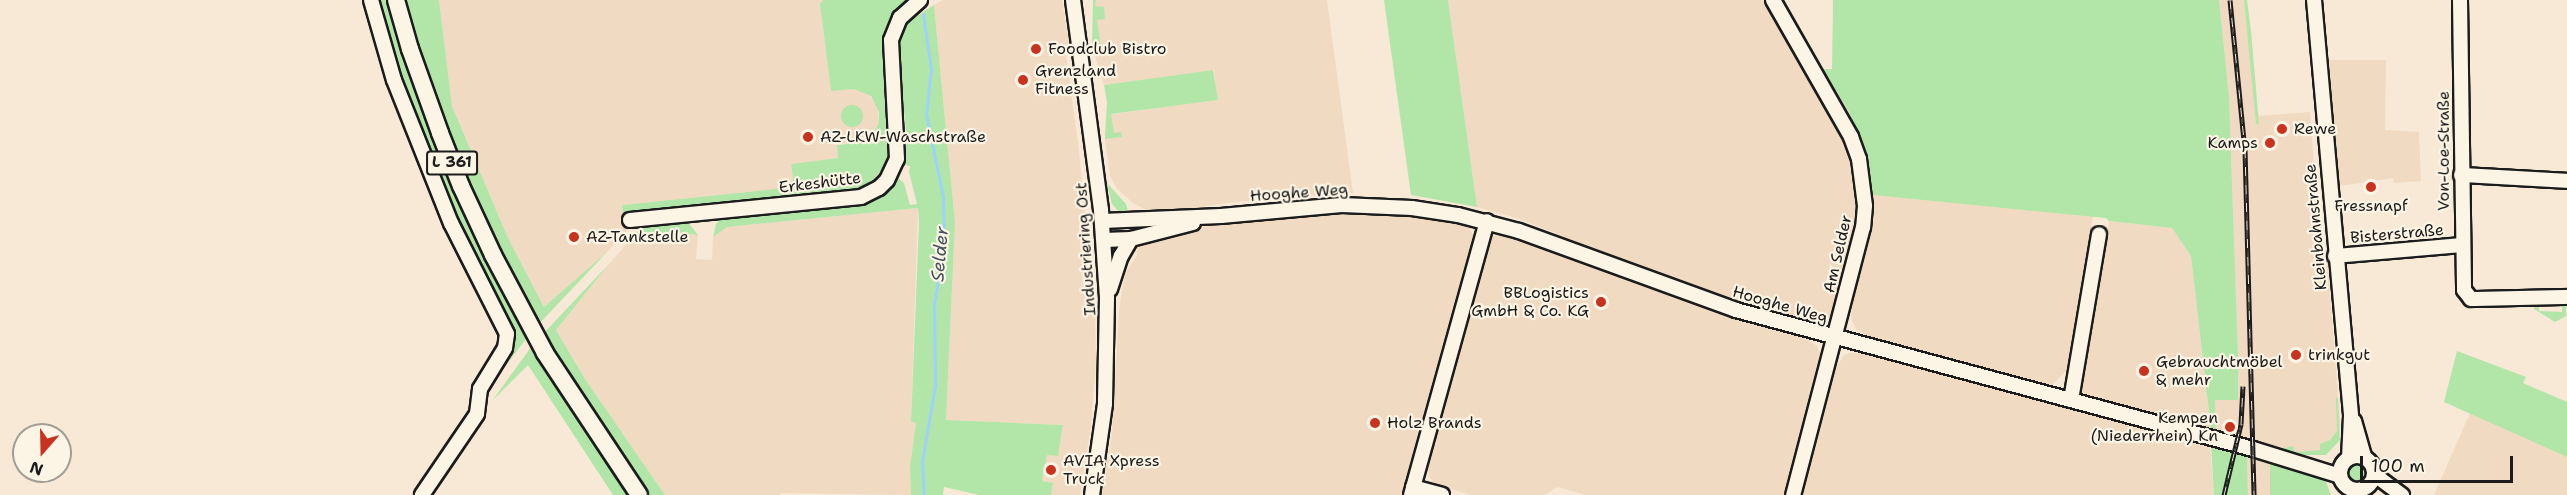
<!DOCTYPE html>
<html>
<head>
<meta charset="utf-8">
<style>
	body { margin:0 }
	#map { position:relative; width:2567px; height:495px; overflow:hidden; background:#f7e9d5; font-family:"Shantell Sans",sans-serif }
	div>[style] { position:absolute }
	[style*='--x'] { left:calc(var(--x)*1px); top:calc(var(--y)*1px); width:calc(var(--w)*1px); rotate:calc(var(--a)*1deg) }
	.built>* { inset:0; background:#f1dac2 }
	.green>* { inset:0; background:#b1e6a8 }
	.round { border-radius:50% }
	.stream>* { height:3px; margin:-1.5px; padding:0 1.5px; transform-origin:1.5px; border-radius:1.5px; background:#9dd2fb }
	.roads { filter:drop-shadow(2px 0 #1c1c1c) drop-shadow(-2px 0 #1c1c1c) drop-shadow(0 2px #1c1c1c) drop-shadow(0 -2px #1c1c1c) }
	.minor>* { height:14px; margin:-7px; padding:0 7px; transform-origin:7px; border-radius:7px; background:#fcf5e5 }
	.minor>.ring { margin:-7px; padding:0; box-sizing:content-box; background:none; border:14px solid #fcf5e5; border-radius:50% }
	.major>* { height:16px; margin:-8px; padding:0 8px; transform-origin:8px; border-radius:8px; background:#fcf5e5 }
	.rail>* { height:5px; margin-top:-2.5px; transform-origin:0; background:repeating-linear-gradient(90deg,#fcf5e5 0 9px,#1c1c1c 0 18px); box-sizing:border-box; border-block:2px solid #1c1c1c }
	.dots>* { width:16px; height:16px; translate:-50% -50%; box-sizing:border-box; border:3px solid #fcf5e5; border-radius:50% }
	span { translate:-50% -50%; white-space:nowrap; text-align:center; line-height:1.15; -webkit-text-stroke:4.5px #fcf5e5; paint-order:stroke }
	.shield-label span { padding:2px 4px; background:#fcf5e5; border:2px solid; border-radius:4px; -webkit-text-stroke-width:0 }
	.shield-label { font-size:15px; color:#1c1c1c; font-weight:700 }
	.poi-label { font-size:16px; color:#1c1c1c }
	.left { translate:0 -50%; text-align:left }
	.right { translate:-100% -50%; text-align:right }
	.street-label { font-size:16px; color:#1c1c1c }
	.water-label { font-size:18px; color:#43535f; font-style:italic }
	.north { position:absolute; left:12px; top:423px; width:60px; height:60px; box-sizing:border-box; background:#fcf5e5; border:2px solid #a29e95; border-radius:50%; rotate:200deg; font-size:16px; font-weight:700; line-height:24px; text-align:center; color:#1c1c1c }
	.north::after { content:''; display:block; margin:auto; width:21px; height:27px; background:#c8321e; clip-path:polygon(50% 0,100% 100%,50% 72%,0 100%) }
	.scale { position:absolute; left:2360px; top:456px; width:153px; height:27px; box-sizing:border-box; border:3px solid #1c1c1c; border-top:0; padding-left:8px; font-size:18px; line-height:21px; white-space:nowrap; color:#1c1c1c; -webkit-text-stroke:4px #fcf5e5; paint-order:stroke }
</style>
</head>
<body>
<div id="map">
	<div class="built">
		<div style="clip-path:polygon(439px 0,823px 0,820px 4px,831px 91px,854px 89px,867px 93px,878px 106px,878px 125px,863px 140px,837px 145px,838px 158px,791px 164px,794px 187px,622px 205px,623px 213px,630px 212px,631px 227px,607px 252px,544px 307px,508px 238px,452px 106px)"></div>
		<div style="clip-path:polygon(943px 0,1062px 0,1069px 43px,1065px 47px,1078px 143px,1095px 307px,1096px 359px,1091px 426px,1080px 495px,1051px 495px,1053px 483px,1042px 481px,1047px 454px,1058px 456px,1063px 425px,946px 420px,955px 223px,934px 5px)"></div>
		<div style="clip-path:polygon(1094px 0,1327px 0,1353px 193px,1273px 198px,1204px 206px,1196px 211px,1148px 211px,1133px 203px,1117px 189px,1110px 176px,1105px 141px,1106px 115px,1217px 100px,1214px 70px,1104px 85px,1092px 46px)"></div>
		<div style="clip-path:polygon(1448px 0,1763px 0,1832px 116px,1853px 164px,1857px 207px,1847px 255px,1830px 316px,1821px 322px,1807px 321px,1757px 308px,1568px 242px,1563px 236px,1516px 218px,1477px 207px)"></div>
		<div style="clip-path:polygon(2219px 0,2244px 0,2256px 116px,2310px 112px,2321px 256px,2327px 256px,2340px 423px,2338px 436px,2324px 452px,2293px 453px,2216px 432px,2215px 400px,2238px 399px,2238px 355px,2229px 96px)"></div>
		<div style="clip-path:polygon(2328px 60px,2386px 60px,2385px 130px,2419px 132px,2421px 181px,2394px 183px,2393px 178px,2339px 186px)"></div>
		<div style="clip-path:polygon(1873px 195px,2093px 216px,2068px 369px,2052px 385px,1870px 338px,1855px 328px,1851px 318px,1853px 303px,1867px 243px)"></div>
		<div style="clip-path:polygon(918px 208px,911px 422px,916px 423px,910px 466px,911px 495px,781px 493px,780px 495px,665px 495px,585px 379px,556px 330px,609px 264px,630px 240px,644px 236px,682px 233px,698px 235px,696px 259px,712px 260px,713px 237px,727px 227px)"></div>
		<div style="clip-path:polygon(1332px 212px,1402px 213px,1467px 225px,1473px 234px,1472px 246px,1402px 495px,1102px 495px,1112px 433px,1119px 310px,1125px 274px,1137px 255px,1137px 246px,1161px 237px,1202px 227px)"></div>
		<div style="clip-path:polygon(2109px 221px,2172px 228px,2191px 256px,2211px 430px,2079px 394px,2096px 282px,2100px 283px)"></div>
		<div style="clip-path:polygon(1503px 235px,1670px 295px,1803px 337px,1817px 346px,1820px 353px,1818px 371px,1787px 495px,1585px 495px,1558px 487px,1544px 495px,1471px 495px,1435px 484px,1429px 477px,1428px 459px,1487px 246px,1493px 236px)"></div>
		<div style="clip-path:polygon(1850px 353px,1868px 354px,1920px 367px,2210px 447px,2214px 495px,1802px 495px,1835px 369px,1844px 355px)"></div>
		<div style="clip-path:polygon(2470px 413px,2567px 457px,2567px 495px,2434px 495px)"></div>
		<div style="clip-path:polygon(2247px 454px,2270px 460px,2270px 495px,2248px 495px)"></div>
	</div>
	<div class="green">
		<div style="clip-path:polygon(375px 0,390px 0,529px 335px,489px 388px,512px 342px,418px 132px)"></div>
		<div style="clip-path:polygon(402px 0,439px 0,452px 106px,508px 238px,544px 307px,607px 252px,537px 326px,500px 255px,445px 133px)"></div>
		<div style="clip-path:polygon(823px 0,913px 0,903px 6px,902px 3px,892px 13px,883px 34px,890px 152px,884px 167px,874px 179px,860px 187px,844px 191px,623px 213px,622px 205px,794px 187px,791px 164px,838px 158px,837px 145px,857px 143px,872px 133px,878px 125px,879px 112px,871px 96px,854px 89px,831px 91px,820px 4px)"></div>
		<div style="clip-path:polygon(1093px 0,1096px 0,1095px 6px,1104px 7px,1105px 19px,1097px 20px,1101px 46px,1092px 48px)"></div>
		<div style="clip-path:polygon(1384px 0,1448px 0,1477px 207px,1411px 195px)"></div>
		<div style="clip-path:polygon(1833px 0,2219px 0,2229px 96px,2238px 355px,2238px 400px,2215px 400px,2216px 432px,2211px 430px,2191px 256px,2172px 228px,2109px 221px,2106px 218px,1873px 195px,1868px 156px,1850px 114px,1823px 69px,1832px 69px)"></div>
		<div style="clip-path:polygon(2244px 0,2247px 0,2251px 31px,2259px 124px,2256px 124px)"></div>
		<div style="clip-path:polygon(934px 5px,955px 223px,946px 420px,1063px 425px,1058px 456px,1047px 455px,1042px 481px,1053px 483px,1051px 495px,979px 495px,944px 487px,943px 495px,911px 495px,910px 466px,916px 423px,911px 422px,919px 223px,918px 208px,727px 227px,713px 237px,716px 224px,722px 218px,859px 205px,886px 192px,898px 178px,904px 183px,910px 205px,917px 204px,909px 172px,910px 166px,903px 165px,907px 141px,897px 41px,905px 24px)"></div>
		<div style="clip-path:polygon(1213px 70px,1218px 100px,1111px 114px,1114px 133px,1121px 132px,1122px 137px,1105px 139px,1107px 102px,1104px 85px)"></div>
		<div class="round" style="left:841px;top:105px;width:22px;height:22px"></div>
		<div style="clip-path:polygon(1107px 183px,1126px 204px,1129px 215px,1120px 213px,1112px 204px)"></div>
		<div style="clip-path:polygon(687px 221px,698px 235px,682px 233px,644px 236px,630px 240px,644px 225px)"></div>
		<div style="clip-path:polygon(609px 264px,556px 330px,585px 379px,665px 495px,647px 495px,542px 335px)"></div>
		<div style="clip-path:polygon(2562px 303px,2566px 304px,2566px 316px,2555px 322px,2534px 309px,2534px 304px,2539px 304px,2539px 311px,2562px 312px)"></div>
		<div style="clip-path:polygon(534px 343px,580px 422px,632px 495px,613px 495px,528px 365px,492px 401px)"></div>
		<div style="clip-path:polygon(2457px 351px,2526px 377px,2523px 383px,2567px 402px,2567px 457px,2444px 402px)"></div>
		<div style="clip-path:polygon(2338px 397px,2340px 440px,2326px 455px,2302px 455px,2280px 449px,2293px 446px,2295px 452px,2320px 450px,2320px 444px,2330px 440px,2337px 431px,2336px 399px)"></div>
		<div style="clip-path:polygon(2211px 444px,2247px 454px,2248px 495px,2214px 495px)"></div>
		<div style="clip-path:polygon(2270px 460px,2323px 474px,2331px 495px,2270px 495px)"></div>
		<div class="round" style="left:2347px;top:461px;width:22px;height:22px"></div>
	</div>
	<div class="stream">
		<div style="--x:923;--y:14;--w:56;--a:81.7"></div>
		<div style="--x:931;--y:69;--w:45;--a:96.3"></div>
		<div style="--x:926;--y:114;--w:85;--a:78.4"></div>
		<div style="--x:943;--y:197;--w:48;--a:88.8"></div>
		<div style="--x:944;--y:245;--w:60;--a:99.6"></div>
		<div style="--x:934;--y:304;--w:82;--a:89.3"></div>
		<div style="--x:935;--y:386;--w:76;--a:99.8"></div>
		<div style="--x:922;--y:461;--w:34;--a:87"></div>
	</div>
	<div class="roads">
		<div class="minor">
			<div style="--x:371;--y:0;--w:83;--a:74"></div>
			<div style="--x:394;--y:80;--w:154;--a:68.3"></div>
			<div style="--x:451;--y:223;--w:124;--a:63.2"></div>
			<div style="--x:507;--y:334;--w:14;--a:98"></div>
			<div style="--x:505;--y:348;--w:48;--a:121.4"></div>
			<div style="--x:480;--y:389;--w:25;--a:97"></div>
			<div style="--x:477;--y:414;--w:98;--a:124.2"></div>
			<div style="--x:1073;--y:0;--w:212;--a:82.4"></div>
			<div style="--x:1101;--y:210;--w:88;--a:86.1"></div>
			<div style="--x:1107;--y:298;--w:106;--a:91.1"></div>
			<div style="--x:1105;--y:404;--w:92;--a:98.1"></div>
			<div style="--x:1773;--y:0;--w:158;--a:60.3"></div>
			<div style="--x:1851;--y:137;--w:23;--a:70"></div>
			<div style="--x:1859;--y:159;--w:47;--a:82.7"></div>
			<div style="--x:1865;--y:206;--w:21;--a:95"></div>
			<div style="--x:1863;--y:227;--w:277;--a:104.6"></div>
			<div style="--x:2314;--y:0;--w:418;--a:84.9"></div>
			<div style="--x:2351;--y:416;--w:42;--a:92.7"></div>
			<div style="--x:2460;--y:0;--w:290;--a:89.2"></div>
			<div style="--x:2464;--y:290;--w:11;--a:52"></div>
			<div style="--x:2471;--y:299;--w:96;--a:-1.2"></div>
			<div style="--x:2461;--y:175;--w:106;--a:3.2"></div>
			<div style="--x:630;--y:220;--w:232;--a:-5.7"></div>
			<div style="--x:861;--y:197;--w:20;--a:-27"></div>
			<div style="--x:879;--y:188;--w:11;--a:-45"></div>
			<div style="--x:887;--y:180;--w:23;--a:-65"></div>
			<div style="--x:897;--y:159;--w:119;--a:-92.9"></div>
			<div style="--x:891;--y:40;--w:24;--a:-68"></div>
			<div style="--x:900;--y:18;--w:27;--a:-42"></div>
			<div style="--x:1102;--y:221;--w:119;--a:-2.4"></div>
			<div style="--x:1221;--y:216;--w:121;--a:-5.2"></div>
			<div style="--x:1342;--y:205;--w:70;--a:2.5"></div>
			<div style="--x:1412;--y:208;--w:47;--a:8.7"></div>
			<div style="--x:1458;--y:215;--w:63;--a:14.7"></div>
			<div style="--x:1519;--y:231;--w:231;--a:20"></div>
			<div style="--x:1736;--y:310;--w:535;--a:15.05"></div>
			<div style="--x:2253;--y:449;--w:91;--a:17.2"></div>
			<div style="--x:1104;--y:240;--w:27;--a:-2"></div>
			<div style="--x:1131;--y:239;--w:64;--a:-14.5"></div>
			<div style="--x:2335;--y:256;--w:126;--a:-5"></div>
			<div style="--x:1110;--y:289;--w:35;--a:-72"></div>
			<div style="--x:1121;--y:256;--w:20;--a:-60"></div>
			<div style="--x:2071;--y:400;--w:168;--a:-80.4"></div>
			<div style="--x:2354;--y:421;--w:37;--a:74"></div>
			<div class="ring" style="left:2340px;top:456px;width:20px;height:20px"></div>
			<div style="--x:2375;--y:475;--w:34;--a:37"></div>
			<div style="--x:1413;--y:487;--w:30;--a:15"></div>
			<div style="--x:1411;--y:495;--w:284;--a:-74.5"></div>
		</div>
		<div class="major">
			<div style="--x:396;--y:0;--w:51;--a:74.1"></div>
			<div style="--x:410;--y:49;--w:89;--a:70.3"></div>
			<div style="--x:440;--y:133;--w:57;--a:68.4"></div>
			<div style="--x:461;--y:186;--w:76;--a:65.1"></div>
			<div style="--x:493;--y:255;--w:111;--a:62"></div>
			<div style="--x:545;--y:353;--w:170;--a:56.5"></div>
		</div>
	</div>
	<div class="rail">
		<div style="--x:2230;--y:0;--w:150;--a:84.3"></div>
		<div style="--x:2245;--y:149;--w:346;--a:88.5"></div>
		<div style="--x:2224;--y:495;--w:73;--a:-76.5"></div>
		<div style="--x:2241;--y:424;--w:38;--a:-87"></div>
	</div>
	<div class="dots">
		<div style="left:1036px;top:49px;background:#c8321e"></div>
		<div style="left:1023px;top:80px;background:#c8321e"></div>
		<div style="left:2282px;top:129px;background:#c8321e"></div>
		<div style="left:808px;top:137px;background:#c8321e"></div>
		<div style="left:2270px;top:143px;background:#c8321e"></div>
		<div style="left:2371px;top:187px;background:#c8321e"></div>
		<div style="left:574px;top:237px;background:#c8321e"></div>
		<div style="left:1601px;top:302px;background:#c8321e"></div>
		<div style="left:2296px;top:355px;background:#c8321e"></div>
		<div style="left:2144px;top:371px;background:#c8321e"></div>
		<div style="left:1375px;top:423px;background:#c8321e"></div>
		<div style="left:2230px;top:427px;background:#c8321e"></div>
		<div style="left:1051px;top:470px;background:#c8321e"></div>
	</div>
	<div class="shield-label">
		<span style="left:452px;top:163px">L 361</span>
	</div>
	<div class="poi-label">
		<span class="left" style="left:1048px;top:49px">Foodclub Bistro</span>
		<span class="left" style="left:1035px;top:80px">Grenzland<br>Fitness</span>
		<span class="left" style="left:2294px;top:129px">Rewe</span>
		<span class="left" style="left:820px;top:137px">AZ-LKW-Waschstraße</span>
		<span class="right" style="left:2258px;top:143px">Kamps</span>
		<span style="left:2371px;top:206px">Fressnapf</span>
		<span class="left" style="left:586px;top:237px">AZ-Tankstelle</span>
		<span class="right" style="left:1589px;top:302px">BBLogistics<br>GmbH &amp; Co. KG</span>
		<span class="left" style="left:2308px;top:355px">trinkgut</span>
		<span class="left" style="left:2156px;top:371px">Gebrauchtmöbel<br>&amp; mehr</span>
		<span class="right" style="left:2218px;top:427px">Kempen<br>(Niederrhein) Kn</span>
		<span class="left" style="left:1387px;top:423px">Holz Brands</span>
		<span class="left" style="left:1063px;top:470px">AVIA Xpress<br>Truck</span>
	</div>
	<div class="street-label">
		<span style="left:2444px;top:151px;rotate:-90deg">Von-Loe-Straße</span>
		<span style="left:820px;top:183px;rotate:-7deg">Erkeshütte</span>
		<span style="left:1299px;top:193px;rotate:-4deg">Hooghe Weg</span>
		<span style="left:2316px;top:227px;rotate:-95deg">Kleinbahnstraße</span>
		<span style="left:2397px;top:234px;rotate:-5deg">Bisterstraße</span>
		<span style="left:1086px;top:249px;rotate:-94deg">Industriering Ost</span>
		<span style="left:1838px;top:254px;rotate:-77deg">Am Selder</span>
		<span style="left:1780px;top:305px;rotate:16deg">Hooghe Weg</span>
	</div>
	<div class="water-label">
		<span style="left:940px;top:254px;rotate:-85deg">Selder</span>
	</div>
	<div class="north">N</div>
	<div class="scale">100 m</div>
</div>
</body>
</html>
